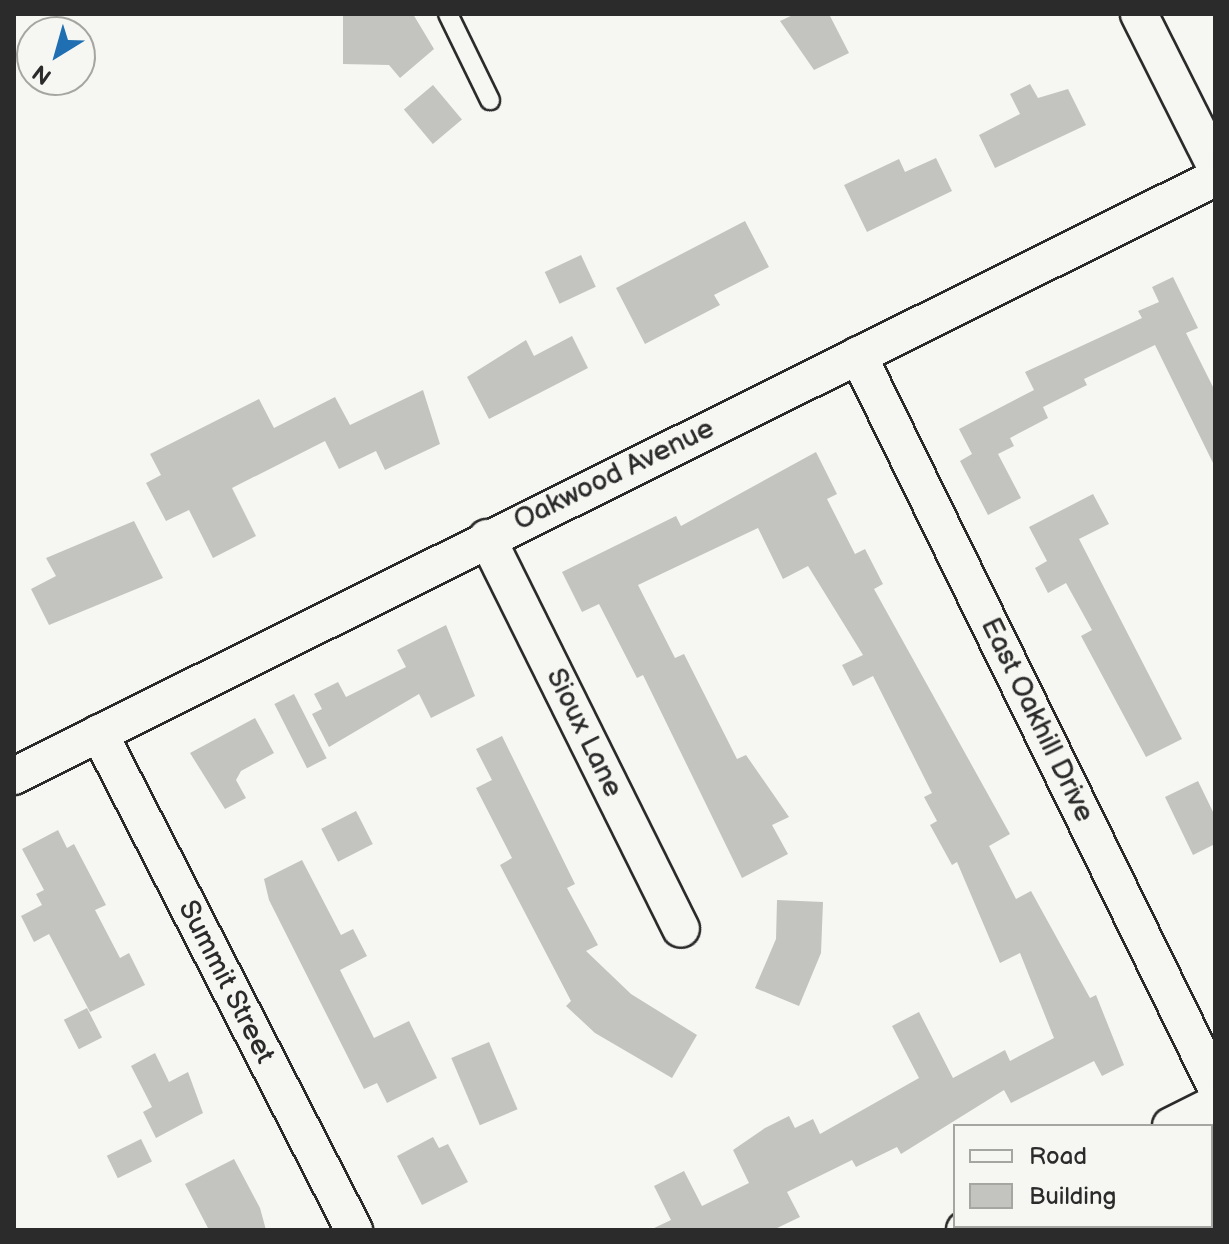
<!DOCTYPE html>
<html>
<head>
<meta charset="utf-8">
<style>
	body { margin:0 }
	#map { position:relative; width:1229px; height:1244px; overflow:hidden; background:#f6f6f2; font-family:"Balsamiq Sans",sans-serif }
	div>[style] { position:absolute }
	[style*='--x'] { left:calc(var(--x)*1px); top:calc(var(--y)*1px); width:calc(var(--w)*1px); rotate:calc(var(--a)*1deg) }
	.building>* { inset:0; background:#c3c3c0; transform-origin:0 0 }
	.roads { filter:drop-shadow(2px 0 #2b2b2b) drop-shadow(-2px 0 #2b2b2b) drop-shadow(0 2px #2b2b2b) drop-shadow(0 -2px #2b2b2b) }
	.service>* { height:18px; margin:-9px; padding:0 9px; transform-origin:9px; border-radius:9px; background:#f6f6f2 }
	.minor>* { height:36px; margin:-18px; padding:0 18px; transform-origin:18px; border-radius:18px; background:#f6f6f2 }
	span { translate:-50% -50%; white-space:nowrap; text-align:center; line-height:1.15; -webkit-text-stroke:6px #f6f6f2; paint-order:stroke }
	.street-label { font-size:28px; color:#2b2b2b }
	.frame { position:absolute; inset:0; border:16px solid #2b2b2b; pointer-events:none }
	.legend { position:absolute; left:953px; top:1124px; width:260px; height:104px; box-sizing:border-box; background:#f6f6f2; border:2px solid #a5a5a2; margin:0; padding:10px 14px; list-style:none; font-size:24px; color:#2b2b2b }
	.legend li { display:flex; align-items:center; gap:16px; height:40px }
	.legend b { width:40px; border:2px solid #a5a5a2 }
	.north { position:absolute; left:16px; top:16px; width:80px; height:80px; box-sizing:border-box; background:#f6f6f2; border:2px solid #a5a5a2; border-radius:50%; rotate:217deg; font-size:22px; font-weight:700; line-height:32px; text-align:center; color:#2b2b2b }
	.north::after { content:''; display:block; margin:auto; width:28px; height:36px; background:#1f6fb2; clip-path:polygon(50% 0,100% 100%,50% 72%,0 100%) }
</style>
</head>
<body>
<div id="map">
	<div class="building">
		<div style="clip-path:polygon(343px 14px,413px 14px,434px 49px,400px 78px,389px 65px,343px 64px)"></div>
		<div style="clip-path:polygon(795px 14px,829px 14px,849px 53px,814px 70px,780px 21px)"></div>
		<div style="clip-path:polygon(1030px 84px,1038px 98px,1068px 89px,1086px 125px,995px 168px,979px 135px,1020px 114px,1010px 94px)"></div>
		<div style="left:433px;top:85px;width:45px;height:38px;rotate:50deg"></div>
		<div style="clip-path:polygon(936px 158px,952px 191px,867px 232px,844px 185px,899px 159px,905px 172px)"></div>
		<div style="clip-path:polygon(745px 221px,769px 267px,714px 295px,720px 305px,645px 344px,616px 288px)"></div>
		<div style="left:581px;top:255px;width:35px;height:40px;rotate:65deg"></div>
		<div style="clip-path:polygon(1173px 277px,1198px 328px,1186px 333px,1215px 391px,1215px 467px,1155px 345px,1084px 379px,1087px 385px,1043px 407px,1048px 418px,1010px 438px,1014px 446px,998px 454px,1021px 498px,988px 515px,960px 461px,972px 454px,959px 429px,1034px 390px,1025px 372px,1142px 318px,1138px 311px,1159px 302px,1152px 287px)"></div>
		<div style="clip-path:polygon(572px 336px,588px 368px,489px 419px,467px 377px,526px 340px,534px 356px)"></div>
		<div style="clip-path:polygon(423px 390px,440px 444px,385px 470px,376px 451px,339px 469px,325px 441px,232px 488px,256px 536px,213px 558px,189px 510px,166px 521px,146px 483px,161px 475px,150px 454px,259px 399px,274px 428px,335px 397px,350px 425px)"></div>
		<div style="clip-path:polygon(816px 452px,837px 494px,827px 499px,855px 554px,865px 549px,883px 584px,874px 589px,1010px 834px,989px 846px,1016px 899px,1031px 891px,1090px 998px,1096px 995px,1124px 1065px,1102px 1076px,1094px 1061px,1011px 1103px,1004px 1090px,901px 1154px,897px 1147px,856px 1167px,852px 1160px,787px 1192px,800px 1217px,773px 1230px,650px 1230px,671px 1220px,654px 1186px,684px 1171px,702px 1206px,749px 1183px,733px 1150px,765px 1128px,789px 1116px,795px 1128px,813px 1119px,820px 1134px,919px 1078px,892px 1026px,919px 1012px,953px 1078px,1005px 1050px,1010px 1061px,1054px 1038px,1020px 953px,1000px 963px,957px 862px,952px 865px,930px 825px,937px 821px,924px 797px,932px 793px,873px 676px,853px 686px,842px 665px,863px 655px,808px 566px,783px 579px,758px 528px,638px 585px,675px 658px,684px 654px,737px 759px,746px 755px,789px 817px,772px 825px,788px 854px,742px 878px,643px 675px,637px 678px,599px 604px,582px 612px,562px 572px,676px 516px,681px 526px)"></div>
		<div style="clip-path:polygon(1093px 494px,1109px 524px,1079px 539px,1182px 739px,1146px 757px,1081px 636px,1092px 630px,1066px 583px,1048px 593px,1035px 568px,1047px 561px,1029px 527px)"></div>
		<div style="clip-path:polygon(134px 521px,163px 578px,49px 625px,31px 589px,56px 576px,46px 558px)"></div>
		<div style="clip-path:polygon(446px 625px,475px 696px,431px 718px,419px 694px,329px 747px,312px 714px,322px 709px,314px 694px,338px 682px,346px 697px,406px 667px,397px 650px)"></div>
		<div style="left:294px;top:694px;width:72px;height:22px;rotate:63deg"></div>
		<div style="clip-path:polygon(255px 718px,274px 753px,241px 771px,236px 780px,246px 798px,225px 809px,190px 753px)"></div>
		<div style="clip-path:polygon(502px 736px,575px 884px,567px 888px,598px 945px,586px 951px,631px 994px,697px 1035px,672px 1078px,595px 1033px,566px 1006px,571px 1001px,500px 865px,512px 858px,476px 788px,492px 780px,476px 749px)"></div>
		<div style="clip-path:polygon(1198px 781px,1215px 816px,1215px 844px,1193px 855px,1165px 797px)"></div>
		<div style="left:356px;top:811px;width:37px;height:39px;rotate:63deg"></div>
		<div style="clip-path:polygon(58px 830px,67px 848px,74px 844px,106px 905px,95px 910px,120px 958px,129px 953px,145px 985px,90px 1012px,49px 934px,34px 942px,21px 916px,42px 905px,36px 894px,44px 890px,22px 849px)"></div>
		<div style="clip-path:polygon(302px 860px,341px 935px,353px 929px,367px 956px,340px 970px,374px 1038px,409px 1021px,437px 1078px,387px 1103px,377px 1083px,364px 1089px,269px 900px,264px 879px)"></div>
		<div style="clip-path:polygon(777px 900px,823px 902px,821px 953px,799px 1006px,755px 988px,776px 939px)"></div>
		<div style="left:87px;top:1008px;width:33px;height:26px;rotate:63deg"></div>
		<div style="left:489px;top:1042px;width:73px;height:41px;rotate:67deg"></div>
		<div style="clip-path:polygon(155px 1053px,169px 1082px,188px 1072px,203px 1113px,156px 1138px,143px 1112px,152px 1107px,131px 1066px)"></div>
		<div style="clip-path:polygon(433px 1137px,439px 1148px,448px 1144px,468px 1182px,422px 1205px,397px 1156px)"></div>
		<div style="left:141px;top:1139px;width:25px;height:38px;rotate:64deg"></div>
		<div style="clip-path:polygon(234px 1159px,260px 1208px,266px 1230px,209px 1230px,185px 1184px)"></div>
	</div>
	<div class="roads">
		<div class="service">
			<div style="--x:448;--y:14;--w:96;--a:64"></div>
		</div>
		<div class="minor">
			<div style="--x:1139;--y:14;--w:169;--a:63.3"></div>
			<div style="--x:858;--y:355;--w:813;--a:63.94"></div>
			<div style="--x:487;--y:538;--w:436;--a:63.6"></div>
			<div style="--x:99;--y:733;--w:559;--a:62.84"></div>
			<div style="--x:14;--y:776;--w:1342;--a:-26.47"></div>
			<div style="--x:1171;--y:1126;--w:49;--a:-26.6"></div>
			<div style="--x:965;--y:1230;--w:9;--a:-27"></div>
		</div>
	</div>
	<div class="street-label">
		<span style="left:614px;top:475px;rotate:-26deg">Oakwood Avenue</span>
		<span style="left:1037px;top:720px;rotate:64deg">East Oakhill Drive</span>
		<span style="left:584px;top:733px;rotate:64deg">Sioux Lane</span>
		<span style="left:226px;top:982px;rotate:63deg">Summit Street</span>
	</div>
	<div class="frame"></div>
	<ul class="legend">
	<li><b style="height:10px;background:#f6f6f2"></b>Road</li>
	<li><b style="height:22px;background:#c3c3c0"></b>Building</li>
	</ul>
	<div class="north">N</div>
</div>
</body>
</html>
